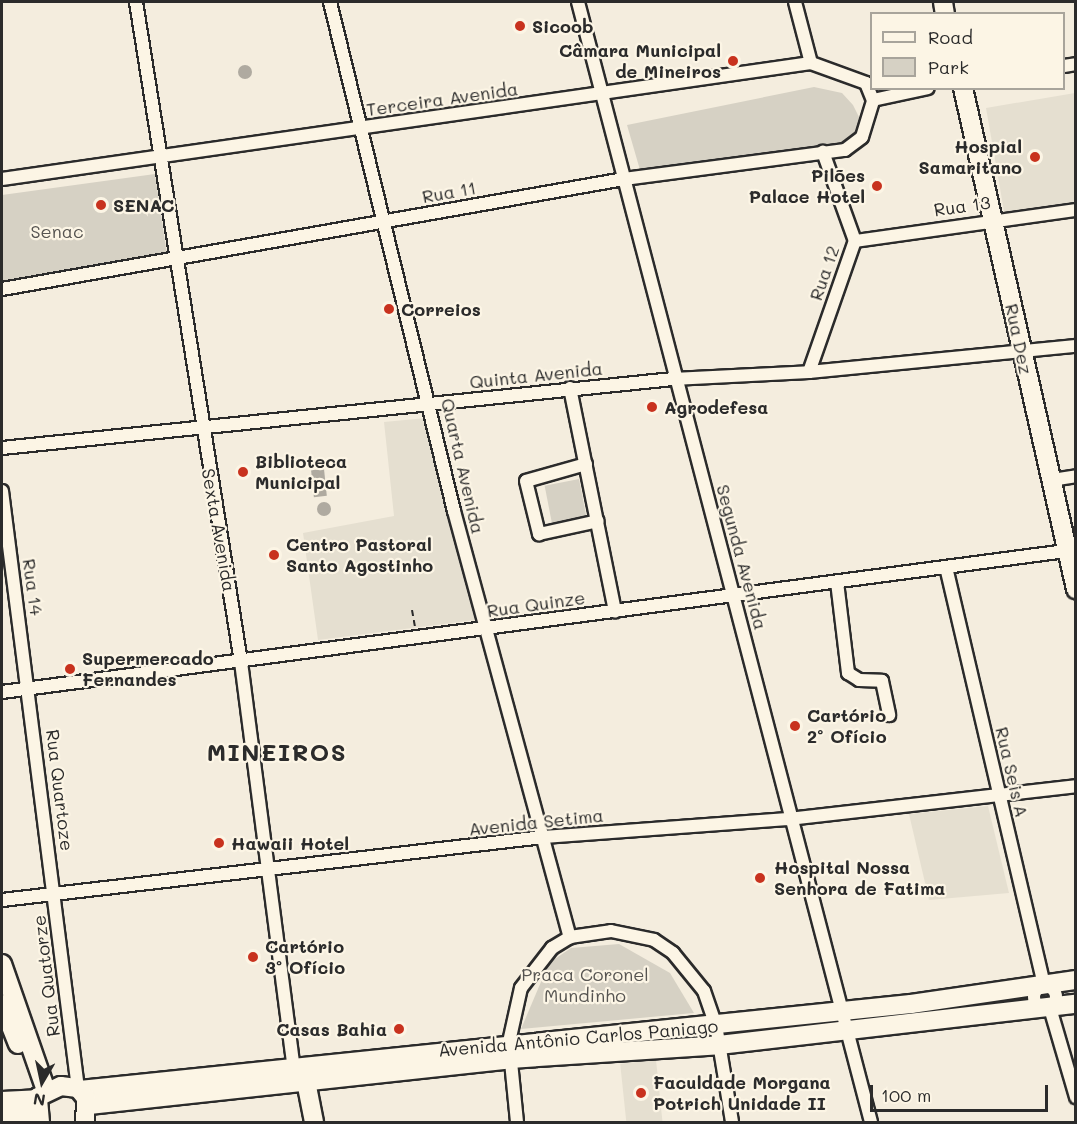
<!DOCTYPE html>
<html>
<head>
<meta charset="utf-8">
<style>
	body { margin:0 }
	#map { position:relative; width:1077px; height:1124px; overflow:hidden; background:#f4edde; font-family:Mali,sans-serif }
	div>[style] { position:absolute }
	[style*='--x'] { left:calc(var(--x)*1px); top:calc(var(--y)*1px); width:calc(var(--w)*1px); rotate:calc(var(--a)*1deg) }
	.built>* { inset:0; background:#e5dfd0; transform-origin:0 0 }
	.green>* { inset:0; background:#d6d1c4; transform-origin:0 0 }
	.water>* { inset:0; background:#afaaa0; transform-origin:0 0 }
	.round { border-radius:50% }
	.path>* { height:2px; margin-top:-1px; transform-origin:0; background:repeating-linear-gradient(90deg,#2b2b2b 0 6px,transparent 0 10.5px) }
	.roads { filter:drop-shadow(2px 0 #2b2b2b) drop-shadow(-2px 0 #2b2b2b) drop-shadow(0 2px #2b2b2b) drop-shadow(0 -2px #2b2b2b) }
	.street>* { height:12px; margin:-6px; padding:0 6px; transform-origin:6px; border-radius:6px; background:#fcf5e5 }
	.street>.ring { margin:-6px; padding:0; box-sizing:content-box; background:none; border:12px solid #fcf5e5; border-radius:50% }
	.secondary>* { height:18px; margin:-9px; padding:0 9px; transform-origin:9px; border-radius:9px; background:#fcf5e5 }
	.dots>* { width:16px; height:16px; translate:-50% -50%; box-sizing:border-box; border:3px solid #fcf5e5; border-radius:50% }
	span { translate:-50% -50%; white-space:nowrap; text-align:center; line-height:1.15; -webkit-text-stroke:4.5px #fcf5e5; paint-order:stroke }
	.poi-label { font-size:18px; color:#2b2b2b; font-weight:700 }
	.left { translate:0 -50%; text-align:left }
	.right { translate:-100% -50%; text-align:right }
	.street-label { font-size:18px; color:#2b2b2b }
	.park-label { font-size:18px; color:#565451 }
	.district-label { font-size:24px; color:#2b2b2b; font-weight:700; letter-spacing:1.5px }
	.frame { position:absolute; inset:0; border:3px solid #2b2b2b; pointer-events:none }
	.legend { position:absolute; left:870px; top:12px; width:195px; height:78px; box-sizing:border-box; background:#fcf5e5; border:2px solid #a8a49b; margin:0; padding:8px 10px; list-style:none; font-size:18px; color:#2b2b2b }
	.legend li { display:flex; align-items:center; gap:12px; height:30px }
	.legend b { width:30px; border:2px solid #a8a49b }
	.north { position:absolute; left:12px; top:1052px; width:60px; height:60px; -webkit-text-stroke:4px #fcf5e5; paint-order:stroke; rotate:189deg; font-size:16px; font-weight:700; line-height:24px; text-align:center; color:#2b2b2b }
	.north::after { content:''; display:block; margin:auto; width:21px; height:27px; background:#2b2b2b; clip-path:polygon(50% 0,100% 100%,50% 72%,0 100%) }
	.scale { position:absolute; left:870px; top:1085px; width:178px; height:27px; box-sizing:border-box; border:3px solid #2b2b2b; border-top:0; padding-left:8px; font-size:18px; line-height:21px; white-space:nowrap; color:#2b2b2b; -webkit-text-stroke:4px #fcf5e5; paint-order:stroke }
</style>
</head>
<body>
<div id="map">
	<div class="built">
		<div style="clip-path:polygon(1075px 93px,1075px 205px,1005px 217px,986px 108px)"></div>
		<div style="clip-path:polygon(426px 418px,475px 620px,318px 640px,303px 533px,394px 516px,384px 422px)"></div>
		<div style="clip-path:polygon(988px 806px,1009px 893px,929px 900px,909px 814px)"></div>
		<div style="left:656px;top:1060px;width:62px;height:36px;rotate:84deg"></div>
	</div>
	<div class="green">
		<div style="clip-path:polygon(814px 87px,842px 93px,853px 105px,861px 121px,846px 146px,640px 170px,627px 125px)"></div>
		<div style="clip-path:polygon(155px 174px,167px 255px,2px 287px,2px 195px)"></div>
		<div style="left:579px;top:479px;width:38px;height:35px;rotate:79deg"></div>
		<div style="clip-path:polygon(619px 944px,670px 973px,694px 1013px,521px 1029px,549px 963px,571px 948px)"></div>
	</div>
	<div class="water">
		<div class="round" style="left:238px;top:65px;width:14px;height:14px"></div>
		<div style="left:324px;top:469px;width:27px;height:13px;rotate:84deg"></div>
		<div class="round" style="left:317px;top:502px;width:14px;height:14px"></div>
	</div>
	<div class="path">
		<div style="--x:412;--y:610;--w:17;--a:80"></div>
	</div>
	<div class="roads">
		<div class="street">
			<div style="--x:136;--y:2;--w:668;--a:80.96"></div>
			<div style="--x:241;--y:662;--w:409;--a:82.6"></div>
			<div style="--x:330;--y:2;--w:524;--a:76.31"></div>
			<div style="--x:454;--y:511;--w:442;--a:74.8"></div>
			<div style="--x:578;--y:2;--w:1158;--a:75.34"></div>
			<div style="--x:795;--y:2;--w:63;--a:75.3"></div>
			<div style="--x:1064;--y:66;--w:12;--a:-9"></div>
			<div style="--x:873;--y:100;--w:56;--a:-12.3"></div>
			<div style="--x:2;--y:179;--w:817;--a:-8.16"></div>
			<div style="--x:811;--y:63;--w:59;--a:20"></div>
			<div style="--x:866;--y:83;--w:18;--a:68"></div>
			<div style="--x:855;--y:241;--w:223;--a:-8"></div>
			<div style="--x:2;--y:289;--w:632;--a:-10.03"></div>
			<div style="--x:624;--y:179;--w:223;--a:-7.5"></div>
			<div style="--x:845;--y:150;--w:21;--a:-37"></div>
			<div style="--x:862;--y:137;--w:39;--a:-73"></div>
			<div style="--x:809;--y:372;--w:139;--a:-70.7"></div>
			<div style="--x:855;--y:241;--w:95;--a:-109.8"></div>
			<div style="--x:570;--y:388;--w:228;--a:78.6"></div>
			<div style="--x:2;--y:448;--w:675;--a:-5.87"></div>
			<div style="--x:673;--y:379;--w:136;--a:-2.9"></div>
			<div style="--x:809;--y:372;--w:268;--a:-5.6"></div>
			<div style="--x:586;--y:464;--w:62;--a:164.2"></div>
			<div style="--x:526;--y:481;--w:55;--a:76.2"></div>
			<div style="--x:539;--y:534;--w:60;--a:-12.4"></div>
			<div style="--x:1052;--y:480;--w:24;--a:-9"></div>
			<div style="--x:2;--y:491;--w:602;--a:82.75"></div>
			<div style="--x:946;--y:567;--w:429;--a:76.8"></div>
			<div style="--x:837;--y:582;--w:92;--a:83.1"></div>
			<div style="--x:848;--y:673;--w:13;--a:32"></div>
			<div style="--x:859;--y:680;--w:23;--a:2"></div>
			<div style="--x:882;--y:681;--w:35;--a:78"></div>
			<div style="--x:2;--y:692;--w:1081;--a:-7.55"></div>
			<div style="--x:2;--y:900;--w:545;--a:-6.64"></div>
			<div style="--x:543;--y:837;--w:246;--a:-4.2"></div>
			<div style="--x:788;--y:819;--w:290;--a:-6.5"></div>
			<div class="ring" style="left:1034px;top:986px;width:10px;height:10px"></div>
			<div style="--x:1050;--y:1008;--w:93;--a:73.7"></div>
			<div style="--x:517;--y:1122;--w:80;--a:-95.7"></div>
			<div style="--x:509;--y:1042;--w:55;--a:-77.5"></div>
			<div style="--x:521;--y:988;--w:51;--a:-52.2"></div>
			<div style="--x:552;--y:948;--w:21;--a:-31"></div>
			<div style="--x:570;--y:937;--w:41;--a:-8.3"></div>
			<div style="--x:611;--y:931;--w:44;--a:11.8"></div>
			<div style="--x:654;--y:940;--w:23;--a:34"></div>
			<div style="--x:673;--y:953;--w:49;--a:50.8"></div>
			<div style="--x:704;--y:991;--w:36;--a:71"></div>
			<div style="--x:716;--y:1025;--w:98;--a:80.6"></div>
		</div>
		<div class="secondary">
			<div style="--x:943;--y:2;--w:12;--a:81"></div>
			<div style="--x:963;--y:88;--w:514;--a:77.29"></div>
			<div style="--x:2;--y:964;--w:133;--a:70.8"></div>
			<div style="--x:2;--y:1004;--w:43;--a:68.2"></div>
			<div style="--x:304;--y:1071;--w:52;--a:78.9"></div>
			<div style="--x:80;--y:1090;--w:835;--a:-5.91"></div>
			<div style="--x:911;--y:1004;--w:167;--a:-8.3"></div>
			<div style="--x:2;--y:1101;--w:35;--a:-3"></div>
			<div style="--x:89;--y:1105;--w:424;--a:-6.2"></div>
			<div style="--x:510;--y:1059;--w:209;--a:-3.8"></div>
			<div style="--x:719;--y:1045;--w:359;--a:-6.6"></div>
			<div style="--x:2;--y:1118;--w:34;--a:-3"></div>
			<div style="--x:40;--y:1122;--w:25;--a:-95"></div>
			<div style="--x:38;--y:1097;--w:25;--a:-26"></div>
			<div style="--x:61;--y:1086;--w:17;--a:7"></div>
			<div style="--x:78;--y:1088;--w:13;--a:51"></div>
			<div style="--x:86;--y:1098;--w:24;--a:92"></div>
		</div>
	</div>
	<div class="dots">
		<div style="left:520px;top:26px;background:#c8321e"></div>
		<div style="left:733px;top:61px;background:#c8321e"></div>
		<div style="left:1035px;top:157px;background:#c8321e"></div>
		<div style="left:877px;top:186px;background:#c8321e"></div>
		<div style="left:101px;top:205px;background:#c8321e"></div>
		<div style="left:389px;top:309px;background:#c8321e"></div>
		<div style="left:652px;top:407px;background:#c8321e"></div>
		<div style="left:243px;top:472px;background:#c8321e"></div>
		<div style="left:274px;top:555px;background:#c8321e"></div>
		<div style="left:70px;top:669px;background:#c8321e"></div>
		<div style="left:795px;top:726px;background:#c8321e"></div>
		<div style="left:219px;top:843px;background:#c8321e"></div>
		<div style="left:760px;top:878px;background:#c8321e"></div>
		<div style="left:253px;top:957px;background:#c8321e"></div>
		<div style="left:399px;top:1029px;background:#c8321e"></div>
		<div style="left:641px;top:1093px;background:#c8321e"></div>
	</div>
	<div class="poi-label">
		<span class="left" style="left:532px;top:26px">Sicoob</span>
		<span class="right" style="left:721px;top:61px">Câmara Municipal<br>de Mineiros</span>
		<span class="right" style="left:1022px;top:157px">Hospial<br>Samaritano</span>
		<span class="right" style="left:865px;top:186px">Pilões<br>Palace Hotel</span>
		<span class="left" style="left:113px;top:205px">SENAC</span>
		<span class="left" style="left:401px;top:309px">Correios</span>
		<span class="left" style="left:664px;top:407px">Agrodefesa</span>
		<span class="left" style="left:255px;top:472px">Biblioteca<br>Municipal</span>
		<span class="left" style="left:286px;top:555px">Centro Pastoral<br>Santo Agostinho</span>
		<span class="left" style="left:82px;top:669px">Supermercado<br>Fernandes</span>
		<span class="left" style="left:807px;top:726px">Cartório<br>2º Ofício</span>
		<span class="left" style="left:231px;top:843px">Hawaii Hotel</span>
		<span class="left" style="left:774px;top:878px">Hospital Nossa<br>Senhora de Fatima</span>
		<span class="left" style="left:265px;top:957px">Cartório<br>3º Ofício</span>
		<span class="right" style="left:387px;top:1029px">Casas Bahia</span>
		<span class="left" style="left:653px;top:1093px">Faculdade Morgana<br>Potrich Unidade II</span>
	</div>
	<div class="street-label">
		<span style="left:442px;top:99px;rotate:-8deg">Terceira Avenida</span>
		<span style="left:449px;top:192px;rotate:-10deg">Rua 11</span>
		<span style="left:962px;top:206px;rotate:-8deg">Rua 13</span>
		<span style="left:824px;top:273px;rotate:-71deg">Rua 12</span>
		<span style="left:1019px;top:339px;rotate:78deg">Rua Dez</span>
		<span style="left:536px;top:375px;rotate:-6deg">Quinta Avenida</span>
		<span style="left:463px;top:466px;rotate:77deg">Quarta Avenida</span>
		<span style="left:219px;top:530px;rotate:80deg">Sexta Avenida</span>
		<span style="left:742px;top:557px;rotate:75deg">Segunda Avenida</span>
		<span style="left:33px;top:587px;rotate:82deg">Rua 14</span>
		<span style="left:536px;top:604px;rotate:-8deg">Rua Quinze</span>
		<span style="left:1012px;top:772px;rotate:77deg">Rua Seis A</span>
		<span style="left:60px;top:790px;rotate:83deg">Rua Quartoze</span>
		<span style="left:536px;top:822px;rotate:-6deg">Avenida Setima</span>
		<span style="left:46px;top:976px;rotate:-97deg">Rua Quatorze</span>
		<span style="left:578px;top:1038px;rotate:-5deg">Avenida Antônio Carlos Paniago</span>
	</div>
	<div class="park-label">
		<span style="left:57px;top:231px">Senac</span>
		<span style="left:585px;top:985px">Praca Coronel<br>Mundinho</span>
	</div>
	<div class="district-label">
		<span style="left:277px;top:752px">MINEIROS</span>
	</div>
	<div class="frame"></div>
	<ul class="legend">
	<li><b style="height:8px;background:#fcf5e5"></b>Road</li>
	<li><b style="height:16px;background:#d6d1c4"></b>Park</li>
	</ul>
	<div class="north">N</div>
	<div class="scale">100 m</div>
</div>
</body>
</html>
